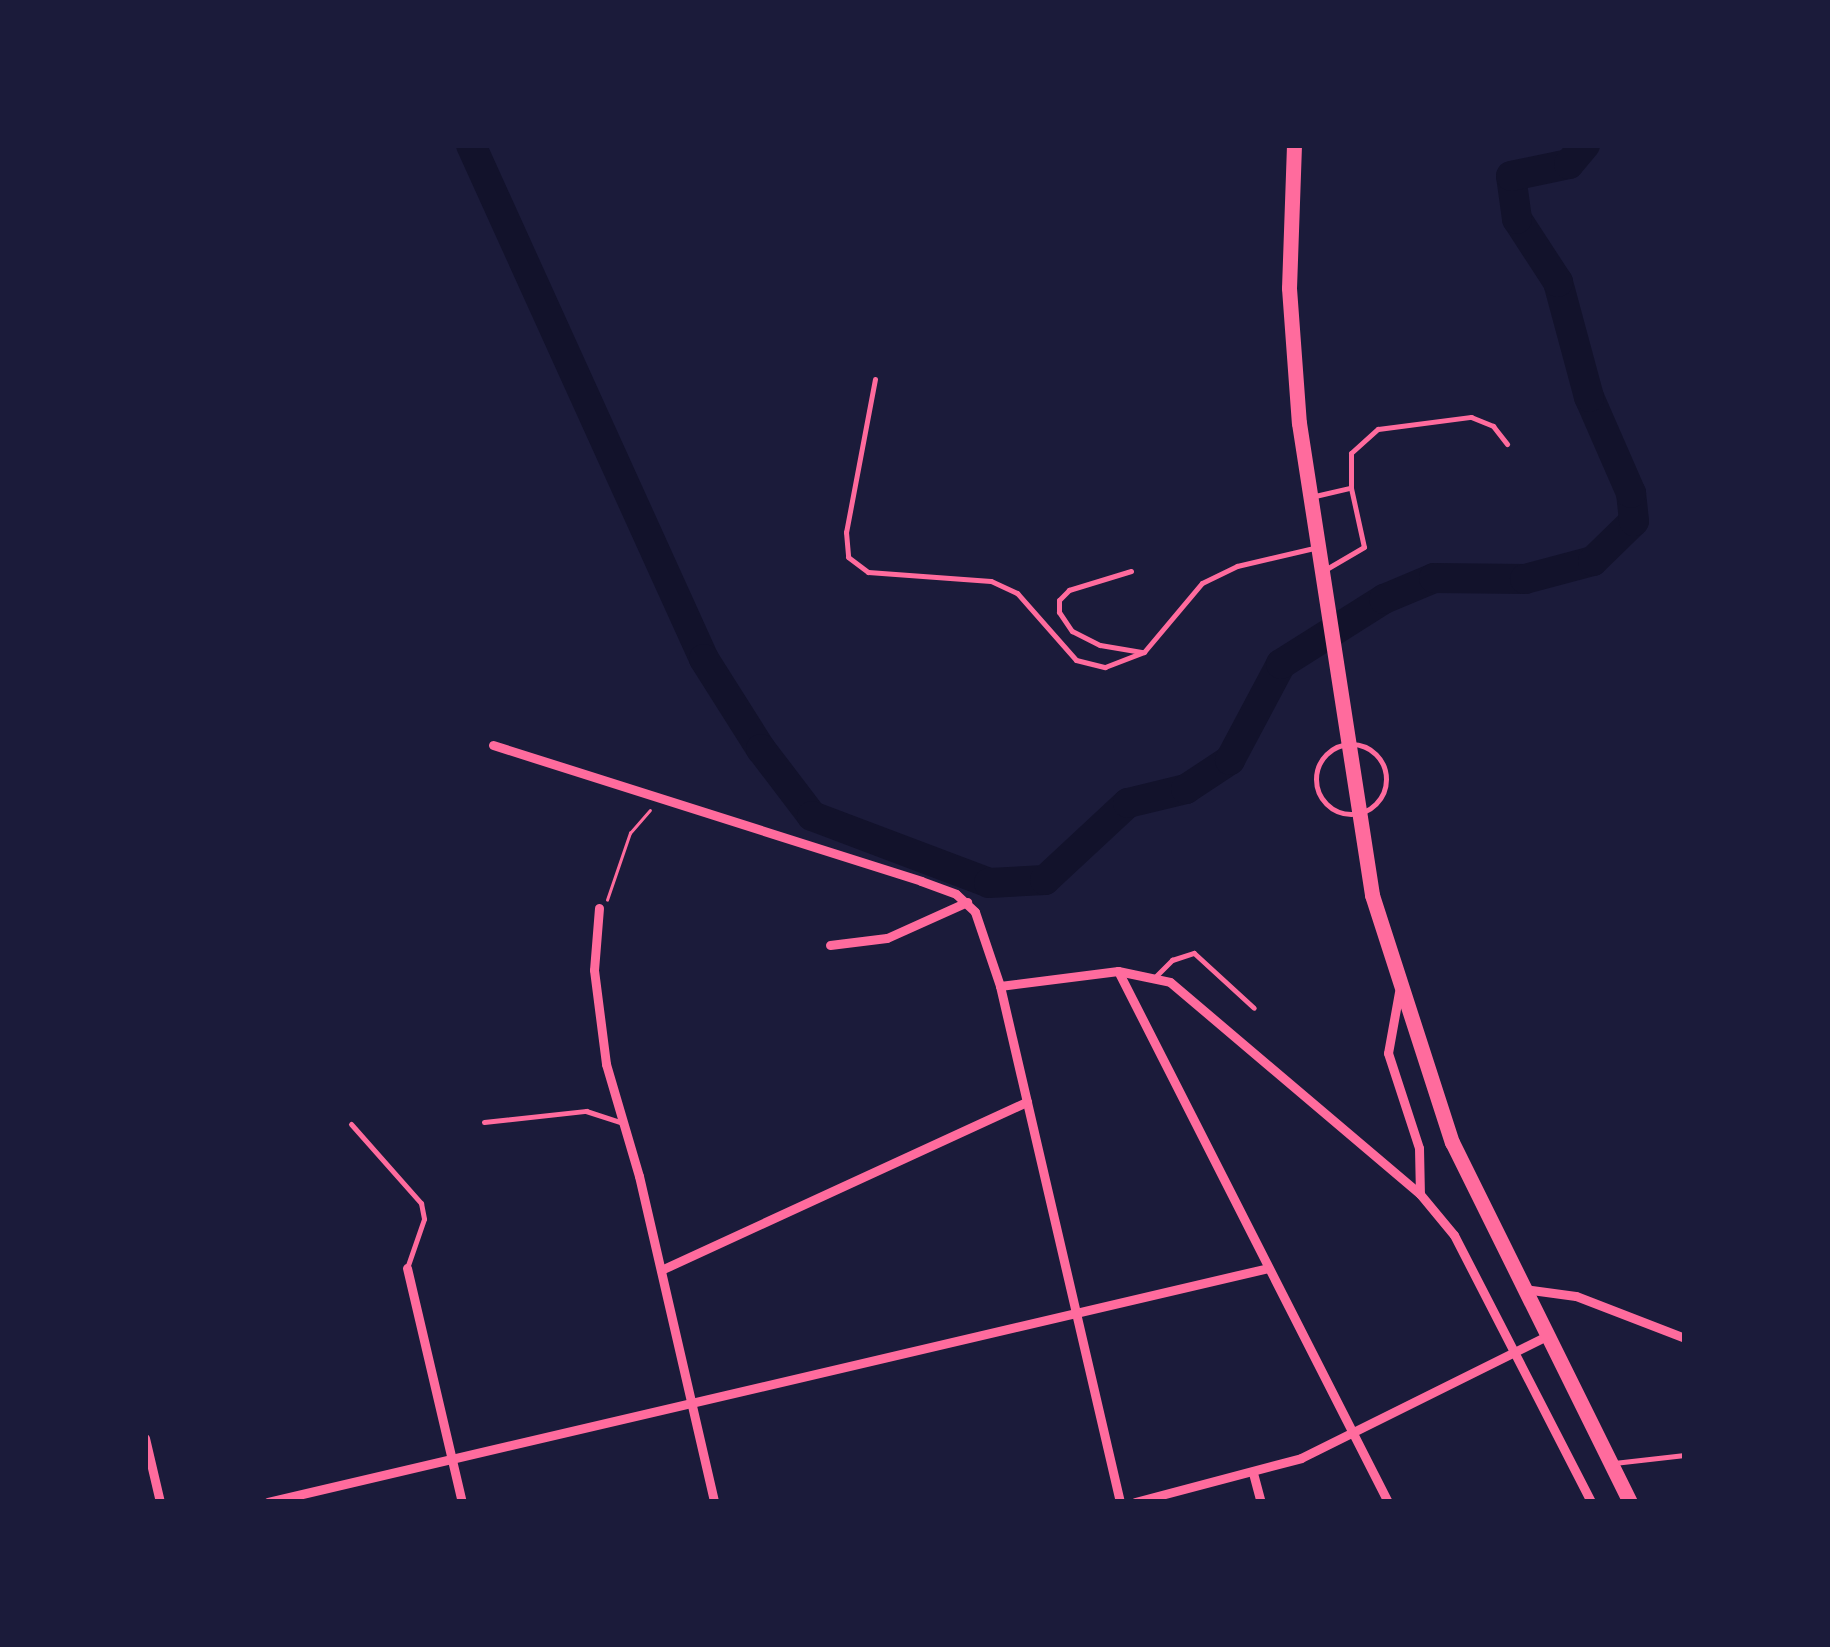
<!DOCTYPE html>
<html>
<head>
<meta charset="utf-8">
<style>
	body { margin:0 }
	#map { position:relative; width:1830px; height:1647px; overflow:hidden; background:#1b1b3a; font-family:Figtree,sans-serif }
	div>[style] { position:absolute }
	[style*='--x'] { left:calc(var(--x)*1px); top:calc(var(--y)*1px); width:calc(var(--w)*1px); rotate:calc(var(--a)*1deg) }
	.river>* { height:30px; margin:-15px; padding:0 15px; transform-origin:15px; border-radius:15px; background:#12122b }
	.path>* { height:2.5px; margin:-1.25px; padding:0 1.25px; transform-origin:1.25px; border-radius:1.25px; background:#ff6b9d }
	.service>* { height:5px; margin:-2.5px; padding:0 2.5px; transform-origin:2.5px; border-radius:2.5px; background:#ff6b9d }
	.service>.ring { margin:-2.5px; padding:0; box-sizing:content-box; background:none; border:5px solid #ff6b9d; border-radius:50% }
	.minor>* { height:9px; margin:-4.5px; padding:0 4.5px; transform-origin:4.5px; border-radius:4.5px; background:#ff6b9d }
	.trunk>* { height:15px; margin:-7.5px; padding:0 7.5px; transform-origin:7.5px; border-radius:7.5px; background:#ff6b9d }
	span { translate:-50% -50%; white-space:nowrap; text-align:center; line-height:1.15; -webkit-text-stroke:8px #1b1b3a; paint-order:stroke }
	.frame { position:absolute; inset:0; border:148px solid #1b1b3a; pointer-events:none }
</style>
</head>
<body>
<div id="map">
	<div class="river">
		<div style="--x:471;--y:145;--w:564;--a:65.61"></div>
		<div style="--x:704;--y:659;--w:107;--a:57.7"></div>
		<div style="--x:761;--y:749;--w:84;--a:52.7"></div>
		<div style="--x:812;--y:816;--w:189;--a:20.7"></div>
		<div style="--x:989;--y:883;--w:56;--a:-3.1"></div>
		<div style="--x:1045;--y:880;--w:113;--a:-42.9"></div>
		<div style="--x:1128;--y:803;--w:60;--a:-13.6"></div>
		<div style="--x:1186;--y:789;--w:53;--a:-33.4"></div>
		<div style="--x:1230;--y:760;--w:109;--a:-62"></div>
		<div style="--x:1281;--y:664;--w:122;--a:-32.3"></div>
		<div style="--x:1384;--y:599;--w:54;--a:-22.8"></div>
		<div style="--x:1434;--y:578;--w:91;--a:0.6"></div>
		<div style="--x:1525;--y:579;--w:70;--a:-14.8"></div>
		<div style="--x:1593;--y:561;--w:57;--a:-44.3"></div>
		<div style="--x:1634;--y:521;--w:28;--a:-96"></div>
		<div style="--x:1631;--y:493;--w:105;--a:-113.6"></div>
		<div style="--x:1589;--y:397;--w:119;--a:-105.1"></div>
		<div style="--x:1558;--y:282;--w:75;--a:-123.1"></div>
		<div style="--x:1517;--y:219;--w:43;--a:-97.9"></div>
		<div style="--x:1511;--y:176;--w:59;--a:-11.7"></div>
		<div style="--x:1569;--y:164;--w:25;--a:-50"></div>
	</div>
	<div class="path">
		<div style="--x:607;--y:900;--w:71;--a:-71.1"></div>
		<div style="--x:630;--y:833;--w:30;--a:-49"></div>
	</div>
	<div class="service">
		<div style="--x:875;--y:379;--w:156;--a:100.7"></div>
		<div style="--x:846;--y:532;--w:25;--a:85"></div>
		<div style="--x:848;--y:557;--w:25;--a:37"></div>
		<div style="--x:868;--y:572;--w:123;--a:4.2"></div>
		<div style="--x:991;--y:581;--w:29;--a:25"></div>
		<div style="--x:1017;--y:593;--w:89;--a:48.6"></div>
		<div style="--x:1076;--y:660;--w:30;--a:14"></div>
		<div style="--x:1105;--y:667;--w:42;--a:-21"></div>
		<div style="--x:1144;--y:652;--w:90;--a:-50"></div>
		<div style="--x:1202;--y:583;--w:39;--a:-26"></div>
		<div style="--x:1237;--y:566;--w:79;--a:-13.2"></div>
		<div style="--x:1351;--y:488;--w:35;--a:-90"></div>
		<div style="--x:1351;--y:453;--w:36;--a:-42"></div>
		<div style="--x:1378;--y:429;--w:94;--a:-7.4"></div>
		<div style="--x:1471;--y:417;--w:24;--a:22"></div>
		<div style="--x:1493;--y:426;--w:23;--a:52"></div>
		<div style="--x:1315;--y:496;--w:37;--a:-13"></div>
		<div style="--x:1351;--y:488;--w:60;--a:77.6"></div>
		<div style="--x:1364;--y:547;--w:48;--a:149.7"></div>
		<div style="--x:1131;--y:571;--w:65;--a:163"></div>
		<div style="--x:1069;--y:590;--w:14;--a:135"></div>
		<div style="--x:1059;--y:600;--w:12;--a:90"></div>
		<div style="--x:1059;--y:612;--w:23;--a:56"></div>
		<div style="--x:1072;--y:631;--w:31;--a:27"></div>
		<div style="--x:1100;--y:645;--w:42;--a:9.7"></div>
		<div class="ring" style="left:1316px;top:744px;width:65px;height:65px"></div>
		<div style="--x:1156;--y:976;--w:23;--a:-45"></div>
		<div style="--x:1172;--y:960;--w:23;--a:-18"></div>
		<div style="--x:1194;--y:953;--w:81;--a:42.5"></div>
		<div style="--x:484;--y:1122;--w:103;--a:-6.2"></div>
		<div style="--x:586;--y:1111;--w:36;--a:18"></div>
		<div style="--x:351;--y:1124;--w:106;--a:48.5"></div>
		<div style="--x:421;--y:1203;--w:16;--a:79"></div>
		<div style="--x:424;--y:1219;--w:52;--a:109.1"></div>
		<div style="--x:1614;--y:1463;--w:71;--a:-6.4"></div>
	</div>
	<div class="minor">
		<div style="--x:493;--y:745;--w:449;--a:17.6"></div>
		<div style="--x:921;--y:881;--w:37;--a:20"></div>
		<div style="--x:956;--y:894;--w:26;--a:43"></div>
		<div style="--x:975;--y:912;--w:78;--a:71.3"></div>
		<div style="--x:1000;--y:986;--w:530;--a:76.91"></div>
		<div style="--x:599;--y:908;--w:62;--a:94.6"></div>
		<div style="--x:594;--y:970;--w:95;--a:82.7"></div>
		<div style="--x:606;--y:1064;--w:117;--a:73.6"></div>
		<div style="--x:639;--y:1176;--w:335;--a:77"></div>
		<div style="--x:830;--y:945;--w:57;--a:-7"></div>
		<div style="--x:887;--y:938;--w:88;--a:-24.2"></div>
		<div style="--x:1118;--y:971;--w:596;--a:63.05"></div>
		<div style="--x:1000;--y:986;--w:119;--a:-7.2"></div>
		<div style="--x:1118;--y:971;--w:53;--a:11.9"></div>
		<div style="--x:1170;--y:982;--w:328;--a:40.3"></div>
		<div style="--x:1420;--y:1194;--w:53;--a:50.3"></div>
		<div style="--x:1454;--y:1235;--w:300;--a:62.8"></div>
		<div style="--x:1399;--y:992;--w:62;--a:100.2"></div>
		<div style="--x:1388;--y:1053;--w:100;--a:71.9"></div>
		<div style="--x:1419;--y:1148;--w:46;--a:88.8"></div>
		<div style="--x:407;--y:1268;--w:240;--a:76.8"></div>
		<div style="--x:661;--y:1270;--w:403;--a:-24.7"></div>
		<div style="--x:1524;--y:1289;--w:52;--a:7.7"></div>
		<div style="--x:1576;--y:1296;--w:117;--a:21.1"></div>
		<div style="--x:145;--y:1438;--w:66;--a:76.8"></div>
		<div style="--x:1253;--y:1473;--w:30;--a:75"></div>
		<div style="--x:268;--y:1502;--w:1027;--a:-13.17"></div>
		<div style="--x:1135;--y:1502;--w:172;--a:-14.8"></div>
		<div style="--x:1301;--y:1458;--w:272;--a:-26.4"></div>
	</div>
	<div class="trunk">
		<div style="--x:1294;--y:145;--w:143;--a:92"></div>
		<div style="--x:1289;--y:288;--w:135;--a:85.8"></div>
		<div style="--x:1299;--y:423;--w:478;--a:81.2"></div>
		<div style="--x:1372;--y:895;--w:260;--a:72.1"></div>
		<div style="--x:1452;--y:1142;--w:402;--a:63.7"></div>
	</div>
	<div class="frame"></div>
</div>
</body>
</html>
